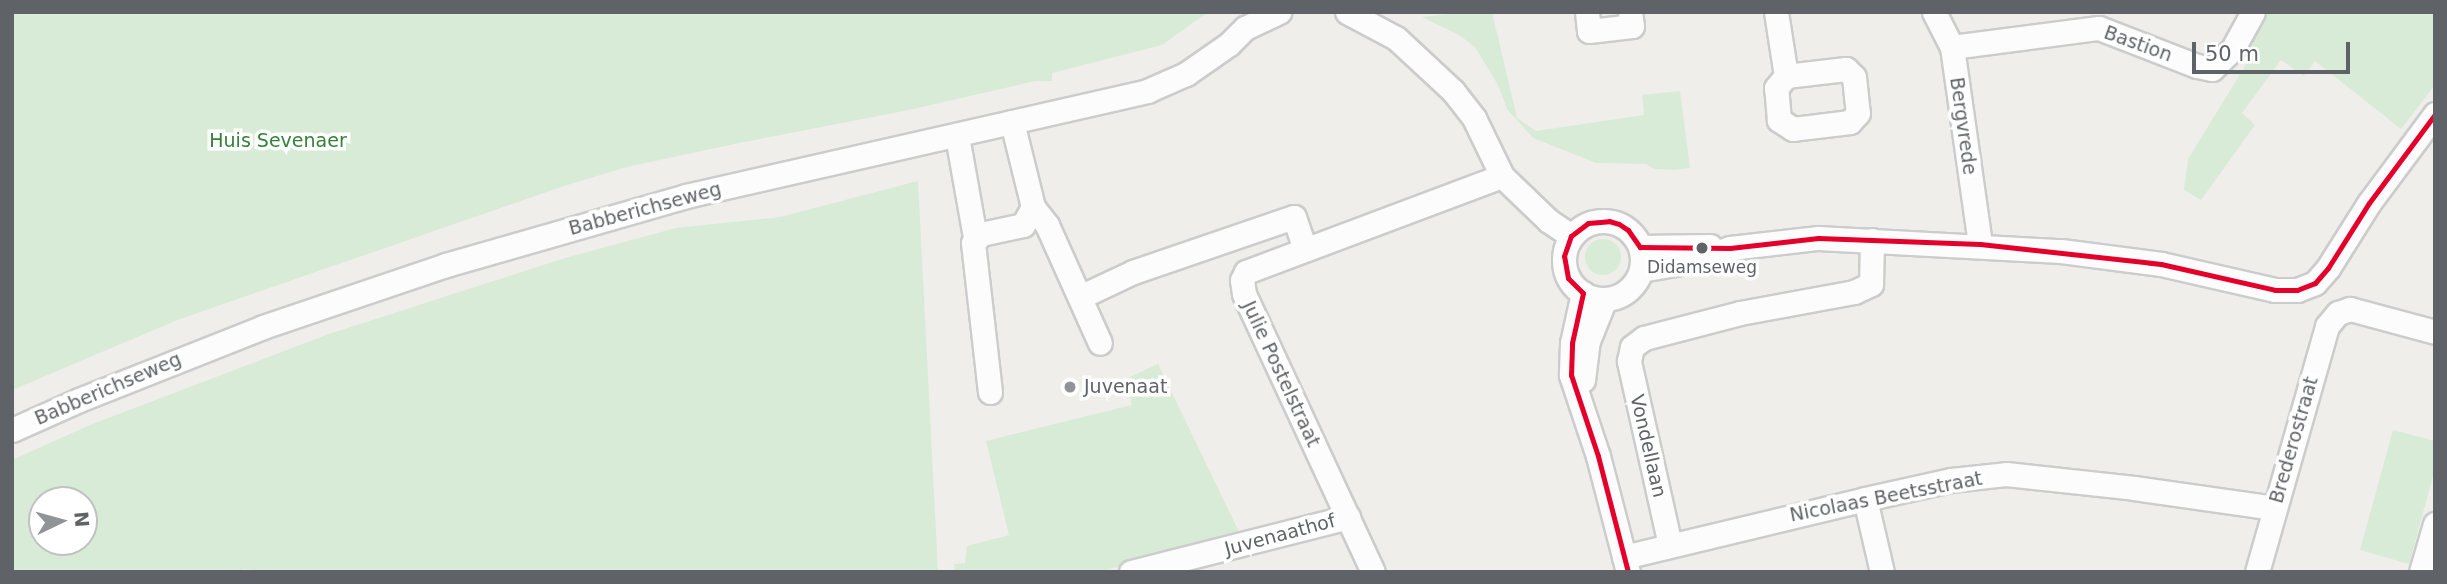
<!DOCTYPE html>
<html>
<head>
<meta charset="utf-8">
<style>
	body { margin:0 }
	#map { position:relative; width:2447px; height:584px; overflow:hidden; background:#efeeea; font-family:"DejaVu Sans",sans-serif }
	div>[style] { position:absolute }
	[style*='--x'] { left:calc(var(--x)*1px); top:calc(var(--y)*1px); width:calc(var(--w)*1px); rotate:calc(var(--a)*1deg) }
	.green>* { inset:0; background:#d8ebd6 }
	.round { border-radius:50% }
	.roads { filter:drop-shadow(2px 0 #cbcccc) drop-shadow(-2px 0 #cbcccc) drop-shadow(0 2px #cbcccc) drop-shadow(0 -2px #cbcccc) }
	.minor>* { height:23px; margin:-11.5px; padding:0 11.5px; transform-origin:11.5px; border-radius:11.5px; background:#fdfcfc }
	.minor>.ring { margin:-11.5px; padding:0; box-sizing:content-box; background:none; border:23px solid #fdfcfc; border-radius:50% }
	.bus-1>* { height:5px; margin:-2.5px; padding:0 2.5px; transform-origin:2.5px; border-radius:2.5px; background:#e4002b }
	.dots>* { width:19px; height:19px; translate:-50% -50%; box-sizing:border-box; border:4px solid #fff; border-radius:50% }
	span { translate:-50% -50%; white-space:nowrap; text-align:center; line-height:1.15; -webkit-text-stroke:7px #fff; paint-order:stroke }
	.bus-label { font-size:17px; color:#5f6368 }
	.street-label { font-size:19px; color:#5f6368 }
	.park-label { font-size:19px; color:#348238 }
	.poi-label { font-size:19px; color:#5f6368 }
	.left { translate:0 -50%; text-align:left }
	.frame { position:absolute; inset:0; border:14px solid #5f6368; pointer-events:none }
	.north { position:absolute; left:28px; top:486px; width:70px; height:70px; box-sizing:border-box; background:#fff; border:2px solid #bfc1c3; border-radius:50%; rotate:85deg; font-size:19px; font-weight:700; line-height:28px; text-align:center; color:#5f6368 }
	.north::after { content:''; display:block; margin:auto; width:24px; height:32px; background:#919496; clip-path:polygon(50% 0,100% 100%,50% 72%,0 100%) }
	.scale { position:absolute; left:2192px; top:42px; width:158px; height:32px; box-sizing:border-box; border:4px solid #5f6368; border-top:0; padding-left:9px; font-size:21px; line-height:24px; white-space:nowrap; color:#5f6368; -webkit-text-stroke:5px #fff; paint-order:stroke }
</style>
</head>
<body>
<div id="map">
	<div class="green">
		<div style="clip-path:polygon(12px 12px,1208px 12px,1162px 45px,1052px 73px,1052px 81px,1035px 81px,909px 110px,739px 143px,627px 167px,564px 186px,180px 319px,12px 390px)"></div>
		<div style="clip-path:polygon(1470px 12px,1492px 12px,1517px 118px,1536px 131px,1644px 115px,1642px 95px,1680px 91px,1690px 168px,1673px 170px,1655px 169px,1646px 164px,1596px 163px,1533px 138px,1507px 109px,1498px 85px,1475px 47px,1459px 35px,1422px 17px)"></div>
		<div style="clip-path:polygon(2259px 12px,2430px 12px,2435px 16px,2435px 85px,2401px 129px,2315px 61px,2304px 76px,2281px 60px,2242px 113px,2255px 125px,2201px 200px,2184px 190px,2188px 159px,2247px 63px,2236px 54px)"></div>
		<div style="clip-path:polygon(evenodd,918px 181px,938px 572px,280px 572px,243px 569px,243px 572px,12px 572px,12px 460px,90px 425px,329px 334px,565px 258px,676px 228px,780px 217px,918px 181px,42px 500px,84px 500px,84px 542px,42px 542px,42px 500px)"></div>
		<div class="round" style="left:1585px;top:239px;width:36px;height:36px"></div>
		<div style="clip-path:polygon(1158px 364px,1241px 536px,1097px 572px,955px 572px,954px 564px,965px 563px,967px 546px,1009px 535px,986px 441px,1132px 405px,1126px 379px)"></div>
		<div style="clip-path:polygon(2393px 430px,2435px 441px,2435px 469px,2409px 564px,2360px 550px)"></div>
	</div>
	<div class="roads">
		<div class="minor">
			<div style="--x:1347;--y:12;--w:55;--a:28"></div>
			<div style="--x:1396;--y:38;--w:78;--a:42.9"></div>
			<div style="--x:1453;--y:91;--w:34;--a:52"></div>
			<div style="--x:1474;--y:118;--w:64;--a:64.2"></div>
			<div style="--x:1502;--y:176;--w:65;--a:43.8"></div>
			<div style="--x:1549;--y:221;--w:27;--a:34"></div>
			<div style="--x:1587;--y:12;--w:19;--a:84"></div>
			<div style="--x:1589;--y:31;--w:43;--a:-6.6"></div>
			<div style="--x:1632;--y:26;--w:14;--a:-98"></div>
			<div style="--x:1776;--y:12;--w:65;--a:81.1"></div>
			<div style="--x:1934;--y:12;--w:39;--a:63"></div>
			<div style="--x:1952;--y:47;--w:199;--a:81.9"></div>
			<div style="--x:1952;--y:47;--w:148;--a:-7.4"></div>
			<div style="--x:2099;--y:28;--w:105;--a:21.2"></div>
			<div style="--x:2197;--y:66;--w:15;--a:11"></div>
			<div style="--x:2212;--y:69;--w:28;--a:-44"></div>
			<div style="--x:2232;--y:50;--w:43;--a:-61.1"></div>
			<div style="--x:1846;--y:69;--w:11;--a:45"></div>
			<div style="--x:1854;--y:77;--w:36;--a:84"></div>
			<div style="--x:1858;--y:113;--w:12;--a:132"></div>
			<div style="--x:1850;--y:122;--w:57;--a:173"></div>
			<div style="--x:1793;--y:129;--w:17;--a:-147"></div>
			<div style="--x:1779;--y:120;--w:32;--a:-95"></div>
			<div style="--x:1776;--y:88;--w:16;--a:-50"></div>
			<div style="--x:1786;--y:76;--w:60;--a:-6.7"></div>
			<div style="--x:1012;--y:122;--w:88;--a:76.1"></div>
			<div style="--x:1033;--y:207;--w:23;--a:52"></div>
			<div style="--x:1047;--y:225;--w:129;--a:65.8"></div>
			<div style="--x:957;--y:136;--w:103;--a:79.9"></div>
			<div class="ring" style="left:1564px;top:221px;width:55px;height:55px"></div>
			<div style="--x:1640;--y:247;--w:70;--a:-0.8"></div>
			<div style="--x:1641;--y:270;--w:47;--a:-9.9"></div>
			<div style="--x:1687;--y:262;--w:45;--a:-18"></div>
			<div style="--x:1730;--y:248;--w:89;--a:-6.5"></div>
			<div style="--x:1818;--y:238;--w:243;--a:3.1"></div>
			<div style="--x:2061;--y:251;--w:101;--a:7.4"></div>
			<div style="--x:2161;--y:264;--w:117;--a:12.8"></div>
			<div style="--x:2275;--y:290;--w:22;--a:0"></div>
			<div style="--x:2297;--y:290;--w:19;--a:-21"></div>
			<div style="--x:2315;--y:283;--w:20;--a:-49"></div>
			<div style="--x:2328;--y:268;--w:77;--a:-57.8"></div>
			<div style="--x:2369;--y:203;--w:111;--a:-53.4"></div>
			<div style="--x:1583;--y:293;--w:51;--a:102.4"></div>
			<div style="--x:1572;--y:343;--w:32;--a:92"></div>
			<div style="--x:1571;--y:375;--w:85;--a:71.6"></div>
			<div style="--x:1598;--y:456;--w:120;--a:75.5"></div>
			<div style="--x:1080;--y:297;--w:59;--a:-25.3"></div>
			<div style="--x:1133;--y:272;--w:170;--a:-18.9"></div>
			<div style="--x:1294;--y:217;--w:34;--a:71"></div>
			<div style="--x:1583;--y:380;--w:39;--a:-83"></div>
			<div style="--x:1588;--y:341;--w:45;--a:-68"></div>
			<div style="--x:990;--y:392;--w:150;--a:-96.5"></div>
			<div style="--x:973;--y:243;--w:12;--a:-48"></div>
			<div style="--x:981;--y:234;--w:43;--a:-12.1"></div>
			<div style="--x:1023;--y:225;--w:21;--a:-61"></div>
			<div style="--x:12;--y:430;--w:73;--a:-24.1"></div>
			<div style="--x:79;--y:400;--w:198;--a:-21.6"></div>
			<div style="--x:263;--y:327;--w:193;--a:-18.7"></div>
			<div style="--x:446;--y:265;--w:250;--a:-16"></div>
			<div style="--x:686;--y:196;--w:473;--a:-12.8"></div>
			<div style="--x:1147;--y:91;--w:43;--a:-23.6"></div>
			<div style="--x:1186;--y:74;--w:52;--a:-34.9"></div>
			<div style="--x:1229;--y:44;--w:23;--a:-45"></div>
			<div style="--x:1245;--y:28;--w:38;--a:-25"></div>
			<div style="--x:1865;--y:499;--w:75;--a:76.9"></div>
			<div style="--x:1670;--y:545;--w:189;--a:-102.6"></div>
			<div style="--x:1629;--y:361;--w:14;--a:-78"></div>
			<div style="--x:1632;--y:347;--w:15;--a:-37"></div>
			<div style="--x:1644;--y:338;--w:99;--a:-14.6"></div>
			<div style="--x:1740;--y:313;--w:116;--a:-10.4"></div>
			<div style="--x:1854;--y:292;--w:19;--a:-25"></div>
			<div style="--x:1871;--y:284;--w:44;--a:-88.7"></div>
			<div style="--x:1624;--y:557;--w:248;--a:-13.5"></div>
			<div style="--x:1865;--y:499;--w:88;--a:-12.5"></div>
			<div style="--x:1951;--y:480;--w:55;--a:-6.2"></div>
			<div style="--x:2006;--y:474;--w:129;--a:6.2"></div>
			<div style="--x:2134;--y:488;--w:142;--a:8.1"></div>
			<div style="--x:1131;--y:572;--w:224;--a:-14.2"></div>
			<div style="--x:1373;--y:572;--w:306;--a:-114.9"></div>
			<div style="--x:1244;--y:294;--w:14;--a:-98"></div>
			<div style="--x:1242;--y:280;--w:9;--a:-63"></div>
			<div style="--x:1246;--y:272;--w:273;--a:-20.6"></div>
			<div style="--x:2257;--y:572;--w:256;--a:-74.1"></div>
			<div style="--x:2327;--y:326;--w:17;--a:-50"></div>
			<div style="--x:2338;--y:313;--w:13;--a:-18"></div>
			<div style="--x:2350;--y:309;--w:88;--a:15.1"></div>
			<div style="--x:2421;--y:572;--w:50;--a:-73.7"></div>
		</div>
	</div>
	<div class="bus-1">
		<div style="--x:1628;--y:572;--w:120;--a:-104.5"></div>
		<div style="--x:1598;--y:456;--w:85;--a:-108.4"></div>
		<div style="--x:1571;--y:375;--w:32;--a:-88"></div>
		<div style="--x:1572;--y:343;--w:51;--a:-77.6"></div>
		<div style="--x:1583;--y:293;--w:21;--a:-135"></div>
		<div style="--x:1568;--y:278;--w:22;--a:-100"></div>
		<div style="--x:1564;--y:256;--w:21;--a:-71"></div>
		<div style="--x:1571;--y:236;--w:21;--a:-37"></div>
		<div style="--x:1588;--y:223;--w:21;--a:-5"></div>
		<div style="--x:1609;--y:221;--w:10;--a:17"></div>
		<div style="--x:1619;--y:224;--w:11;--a:34"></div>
		<div style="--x:1628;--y:230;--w:21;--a:55"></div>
		<div style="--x:1640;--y:247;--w:90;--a:0.6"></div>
		<div style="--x:1730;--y:248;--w:89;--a:-6.5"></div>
		<div style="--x:1818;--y:238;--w:162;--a:2.1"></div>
		<div style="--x:1980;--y:244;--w:182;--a:6.3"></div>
		<div style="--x:2161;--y:264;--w:117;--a:12.8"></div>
		<div style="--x:2275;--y:290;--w:22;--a:0"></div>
		<div style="--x:2297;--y:290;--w:19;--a:-21"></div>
		<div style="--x:2315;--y:283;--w:20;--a:-49"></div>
		<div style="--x:2328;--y:268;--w:77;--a:-57.8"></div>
		<div style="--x:2369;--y:203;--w:111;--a:-53.4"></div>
	</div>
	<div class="dots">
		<div style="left:1702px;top:248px;background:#5f6368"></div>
		<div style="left:1070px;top:387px;background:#919496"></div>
	</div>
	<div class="bus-label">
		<span style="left:1702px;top:268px">Didamseweg</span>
	</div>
	<div class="street-label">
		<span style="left:2138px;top:44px;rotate:20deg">Bastion</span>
		<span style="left:1963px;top:126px;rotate:82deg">Bergvrede</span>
		<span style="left:645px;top:209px;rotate:-15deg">Babberichseweg</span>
		<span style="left:1281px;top:374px;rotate:65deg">Julie Postelstraat</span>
		<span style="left:108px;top:389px;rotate:-23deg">Babberichseweg</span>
		<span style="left:2294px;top:440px;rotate:-74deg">Brederostraat</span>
		<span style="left:1648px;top:446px;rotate:77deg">Vondellaan</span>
		<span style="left:1886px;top:497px;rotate:-11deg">Nicolaas Beetsstraat</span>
		<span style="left:1280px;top:535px;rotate:-15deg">Juvenaathof</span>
	</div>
	<div class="park-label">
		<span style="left:278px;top:141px">Huis Sevenaer</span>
	</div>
	<div class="poi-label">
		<span class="left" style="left:1084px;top:387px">Juvenaat</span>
	</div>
	<div class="frame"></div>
	<div class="north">N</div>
	<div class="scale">50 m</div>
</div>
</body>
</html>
